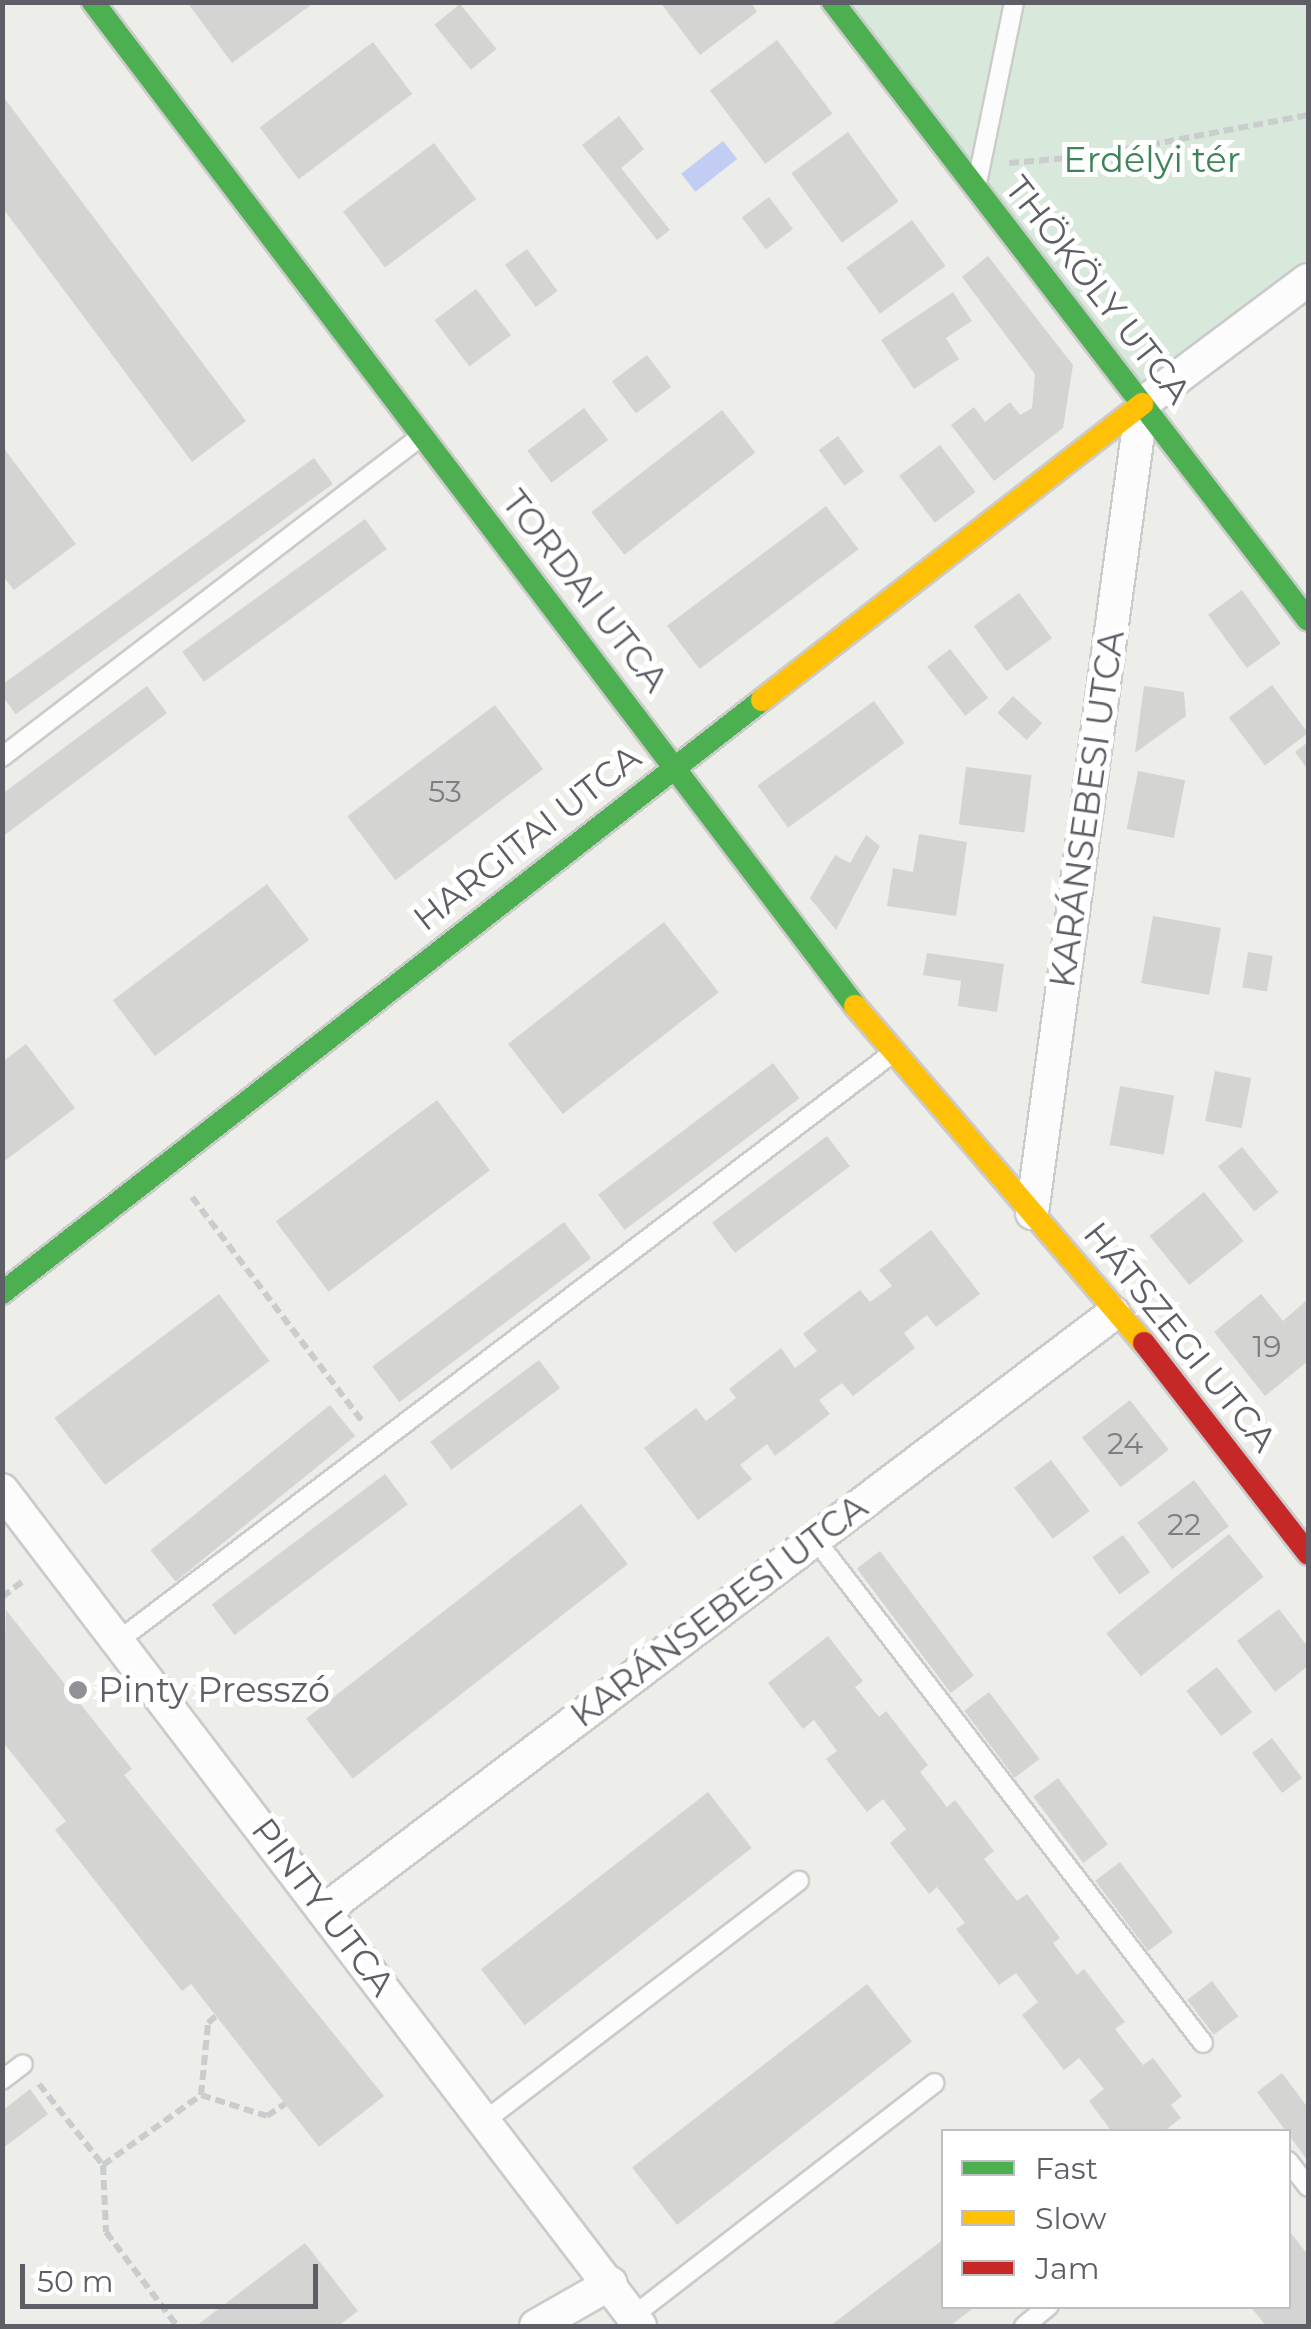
<!DOCTYPE html>
<html>
<head>
<meta charset="utf-8">
<style>
	body { margin:0 }
	#map { position:relative; width:1311px; height:2329px; overflow:hidden; background:#edede9; font-family:Montserrat,sans-serif }
	div>[style] { position:absolute }
	[style*='--x'] { left:calc(var(--x)*1px); top:calc(var(--y)*1px); width:calc(var(--w)*1px); rotate:calc(var(--a)*1deg) }
	.green>* { inset:0; background:#d8e8db }
	.water>* { inset:0; background:#c2cdf3; transform-origin:0 0 }
	.building>* { inset:0; background:#d4d4d2; transform-origin:0 0 }
	.path>* { height:6px; margin-top:-3px; transform-origin:0; background:repeating-linear-gradient(90deg,#cacdcd 0 10px,transparent 0 15px) }
	.roads { filter:drop-shadow(2px 0 #cbcbcb) drop-shadow(-2px 0 #cbcbcb) drop-shadow(0 2px #cbcbcb) drop-shadow(0 -2px #cbcbcb) }
	.lane>* { height:18px; margin:-9px; padding:0 9px; transform-origin:9px; border-radius:9px; background:#fcfcfc }
	.street>* { height:32px; margin:-16px; padding:0 16px; transform-origin:16px; border-radius:16px; background:#fcfcfc }
	.fast>* { height:22px; margin:-11px; padding:0 11px; transform-origin:11px; border-radius:11px; background:#4caf50 }
	.slow>* { height:22px; margin:-11px; padding:0 11px; transform-origin:11px; border-radius:11px; background:#ffc107 }
	.jam>* { height:22px; margin:-11px; padding:0 11px; transform-origin:11px; border-radius:11px; background:#c62828 }
	.dots>* { width:28px; height:28px; translate:-50% -50%; box-sizing:border-box; border:5px solid #fff; border-radius:50% }
	span { translate:-50% -50%; white-space:nowrap; text-align:center; line-height:1.15; -webkit-text-stroke:10px #fff; paint-order:stroke }
	.number-label { font-size:30px; color:#7d7e82 }
	.number-label span { -webkit-text-stroke-width:0 }
	.park-label { font-size:35px; color:#3f8459 }
	.street-label { font-size:35px; color:#5e5f66 }
	.poi-label { font-size:35px; color:#5e5f66 }
	.left { translate:0 -50%; text-align:left }
	.frame { position:absolute; inset:0; border:5px solid #5e5f66; pointer-events:none }
	.legend { position:absolute; left:941px; top:2129px; width:350px; height:180px; box-sizing:border-box; background:#fff; border:2px solid #bfbfc2; margin:0; padding:12px 18px; list-style:none; font-size:30px; color:#5e5f66 }
	.legend li { display:flex; align-items:center; gap:20px; height:50px }
	.legend b { width:50px; border:2px solid #bfbfc2 }
	.scale { position:absolute; left:20px; top:2264px; width:298px; height:45px; box-sizing:border-box; border:5px solid #5e5f66; border-top:0; padding-left:12px; font-size:30px; line-height:35px; white-space:nowrap; color:#5e5f66; -webkit-text-stroke:8px #fff; paint-order:stroke }
</style>
</head>
<body>
<div id="map">
	<div class="green">
		<div style="clip-path:polygon(833px 3px,1308px 3px,1308px 280px,1142px 404px)"></div>
	</div>
	<div class="water">
		<div style="left:723px;top:141px;width:23px;height:53px;rotate:52deg"></div>
	</div>
	<div class="building">
		<div style="clip-path:polygon(187px 2px,315px 2px,232px 63px)"></div>
		<div style="clip-path:polygon(660px 2px,751px 2px,757px 12px,700px 55px)"></div>
		<div style="left:460px;top:4px;width:58px;height:33px;rotate:51deg"></div>
		<div style="left:777px;top:40px;width:92px;height:84px;rotate:53deg"></div>
		<div style="left:373px;top:42px;width:65px;height:142px;rotate:53deg"></div>
		<div style="clip-path:polygon(2px 95px,246px 421px,192px 462px,2px 207px)"></div>
		<div style="clip-path:polygon(619px 116px,644px 149px,621px 168px,670px 230px,657px 240px,582px 145px)"></div>
		<div style="left:848px;top:132px;width:86px;height:70px;rotate:54deg"></div>
		<div style="left:434px;top:143px;width:70px;height:114px;rotate:53deg"></div>
		<div style="left:769px;top:197px;width:40px;height:34px;rotate:53deg"></div>
		<div style="left:912px;top:220px;width:57px;height:81px;rotate:54deg"></div>
		<div style="left:527px;top:249px;width:52px;height:27px;rotate:54deg"></div>
		<div style="clip-path:polygon(988px 256px,1073px 365px,1063px 428px,994px 481px,951px 425px,974px 407px,985px 422px,1010px 402px,1020px 415px,1032px 408px,1035px 374px,962px 277px)"></div>
		<div style="left:476px;top:289px;width:58px;height:52px;rotate:53deg"></div>
		<div style="clip-path:polygon(953px 292px,972px 321px,946px 338px,959px 359px,914px 389px,881px 340px)"></div>
		<div style="left:647px;top:355px;width:40px;height:44px;rotate:53deg"></div>
		<div style="left:584px;top:408px;width:40px;height:71px;rotate:53deg"></div>
		<div style="left:722px;top:410px;width:54px;height:166px;rotate:52deg"></div>
		<div style="left:838px;top:436px;width:44px;height:24px;rotate:54deg"></div>
		<div style="left:940px;top:445px;width:59px;height:51px;rotate:53deg"></div>
		<div style="clip-path:polygon(2px 446px,76px 544px,14px 590px,2px 575px)"></div>
		<div style="left:314px;top:458px;width:32px;height:392px;rotate:54deg"></div>
		<div style="left:826px;top:506px;width:54px;height:199px;rotate:53deg"></div>
		<div style="left:365px;top:519px;width:37px;height:226px;rotate:54deg"></div>
		<div style="left:1242px;top:590px;width:66px;height:42px;rotate:54deg"></div>
		<div style="left:1019px;top:593px;width:56px;height:56px;rotate:54deg"></div>
		<div style="left:950px;top:649px;width:62px;height:29px;rotate:52deg"></div>
		<div style="left:1272px;top:685px;width:60px;height:54px;rotate:53deg"></div>
		<div style="clip-path:polygon(147px 686px,167px 713px,2px 837px,2px 794px)"></div>
		<div style="clip-path:polygon(1144px 686px,1184px 692px,1186px 716px,1135px 753px)"></div>
		<div style="left:1013px;top:696px;width:40px;height:23px;rotate:43deg"></div>
		<div style="left:874px;top:701px;width:52px;height:144px;rotate:54deg"></div>
		<div style="left:495px;top:705px;width:80px;height:185px;rotate:53deg"></div>
		<div style="clip-path:polygon(1308px 742px,1308px 770px,1295px 752px)"></div>
		<div style="left:966px;top:767px;width:66px;height:58px;rotate:7deg"></div>
		<div style="left:1138px;top:771px;width:48px;height:59px;rotate:11deg"></div>
		<div style="clip-path:polygon(919px 834px,967px 842px,956px 916px,887px 906px,893px 868px,913px 872px)"></div>
		<div style="clip-path:polygon(866px 835px,880px 846px,836px 930px,810px 898px,835px 855px,850px 863px)"></div>
		<div style="left:267px;top:884px;width:70px;height:193px;rotate:53deg"></div>
		<div style="left:1153px;top:916px;width:69px;height:68px;rotate:10deg"></div>
		<div style="left:664px;top:922px;width:89px;height:198px;rotate:52deg"></div>
		<div style="left:1248px;top:952px;width:25px;height:36px;rotate:9deg"></div>
		<div style="clip-path:polygon(927px 953px,1004px 964px,997px 1012px,958px 1006px,961px 981px,923px 975px)"></div>
		<div style="clip-path:polygon(26px 1044px,75px 1108px,2px 1163px,2px 1062px)"></div>
		<div style="left:773px;top:1063px;width:44px;height:219px;rotate:53deg"></div>
		<div style="left:1215px;top:1071px;width:37px;height:51px;rotate:11deg"></div>
		<div style="left:1120px;top:1086px;width:55px;height:60px;rotate:10deg"></div>
		<div style="left:437px;top:1100px;width:88px;height:202px;rotate:53deg"></div>
		<div style="left:827px;top:1136px;width:38px;height:144px;rotate:53deg"></div>
		<div style="left:1242px;top:1147px;width:58px;height:31px;rotate:51deg"></div>
		<div style="left:1204px;top:1192px;width:63px;height:70px;rotate:51deg"></div>
		<div style="left:564px;top:1222px;width:45px;height:240px;rotate:53deg"></div>
		<div style="clip-path:polygon(931px 1230px,980px 1294px,936px 1327px,927px 1315px,904px 1333px,915px 1348px,853px 1396px,842px 1383px,819px 1400px,830px 1414px,775px 1456px,767px 1444px,740px 1465px,752px 1479px,698px 1520px,644px 1448px,696px 1408px,706px 1421px,736px 1398px,729px 1389px,781px 1348px,795px 1368px,817px 1351px,803px 1334px,860px 1290px,870px 1302px,892px 1286px,879px 1270px)"></div>
		<div style="left:219px;top:1294px;width:84px;height:206px;rotate:53deg"></div>
		<div style="clip-path:polygon(1261px 1294px,1283px 1321px,1308px 1299px,1308px 1361px,1265px 1396px,1214px 1332px)"></div>
		<div style="left:539px;top:1360px;width:35px;height:136px;rotate:53deg"></div>
		<div style="left:1130px;top:1400px;width:63px;height:61px;rotate:52deg"></div>
		<div style="left:330px;top:1405px;width:40px;height:231px;rotate:51deg"></div>
		<div style="left:1051px;top:1460px;width:64px;height:46px;rotate:53deg"></div>
		<div style="left:385px;top:1474px;width:38px;height:217px;rotate:53deg"></div>
		<div style="left:1194px;top:1480px;width:58px;height:71px;rotate:53deg"></div>
		<div style="left:581px;top:1504px;width:76px;height:349px;rotate:52deg"></div>
		<div style="left:1229px;top:1534px;width:55px;height:158px;rotate:51deg"></div>
		<div style="left:1123px;top:1535px;width:46px;height:38px;rotate:54deg"></div>
		<div style="left:880px;top:1551px;width:156px;height:29px;rotate:53deg"></div>
		<div style="clip-path:polygon(1279px 1609px,1308px 1647px,1308px 1666px,1275px 1692px,1237px 1641px)"></div>
		<div style="clip-path:polygon(6px 1610px,132px 1769px,124px 1775px,384px 2096px,319px 2147px,191px 1984px,182px 1991px,55px 1830px,66px 1821px,2px 1741px)"></div>
		<div style="clip-path:polygon(828px 1636px,863px 1681px,855px 1687px,879px 1717px,886px 1711px,928px 1765px,920px 1772px,947px 1807px,955px 1800px,994px 1851px,984px 1859px,1017px 1901px,1027px 1894px,1060px 1938px,1053px 1943px,1077px 1975px,1084px 1969px,1125px 2022px,1115px 2029px,1143px 2065px,1153px 2058px,1182px 2096px,1171px 2105px,1181px 2118px,1163px 2132px,1112px 2132px,1089px 2101px,1104px 2089px,1079px 2058px,1064px 2070px,1022px 2015px,1038px 2002px,1016px 1973px,999px 1985px,956px 1929px,965px 1923px,937px 1887px,929px 1894px,890px 1843px,906px 1829px,883px 1799px,867px 1812px,826px 1759px,837px 1751px,814px 1720px,803px 1729px,768px 1683px)"></div>
		<div style="left:1217px;top:1667px;width:57px;height:39px;rotate:52deg"></div>
		<div style="left:989px;top:1692px;width:84px;height:31px;rotate:53deg"></div>
		<div style="left:1272px;top:1738px;width:50px;height:25px;rotate:53deg"></div>
		<div style="left:1058px;top:1778px;width:83px;height:31px;rotate:53deg"></div>
		<div style="left:708px;top:1792px;width:71px;height:288px;rotate:52deg"></div>
		<div style="left:1120px;top:1862px;width:88px;height:31px;rotate:53deg"></div>
		<div style="left:1212px;top:1981px;width:44px;height:31px;rotate:53deg"></div>
		<div style="left:867px;top:1984px;width:73px;height:298px;rotate:52deg"></div>
		<div style="clip-path:polygon(1282px 2073px,1308px 2108px,1308px 2161px,1257px 2092px)"></div>
		<div style="clip-path:polygon(30px 2089px,48px 2114px,2px 2149px,2px 2111px)"></div>
		<div style="clip-path:polygon(1288px 2229px,1308px 2255px,1308px 2326px,1266px 2326px,1250px 2306px,1288px 2306px)"></div>
		<div style="clip-path:polygon(944px 2239px,944px 2306px,976px 2306px,950px 2326px,830px 2326px)"></div>
		<div style="clip-path:polygon(305px 2243px,358px 2311px,338px 2326px,196px 2326px)"></div>
	</div>
	<div class="path">
		<div style="--x:1009;--y:163;--w:82;--a:-4.9"></div>
		<div style="--x:1091;--y:156;--w:221;--a:-10.7"></div>
		<div style="--x:192;--y:1197;--w:283;--a:52.8"></div>
		<div style="--x:2;--y:1597;--w:25;--a:-37"></div>
		<div style="--x:39;--y:2084;--w:103;--a:51.7"></div>
		<div style="--x:103;--y:2165;--w:67;--a:87.4"></div>
		<div style="--x:106;--y:2232;--w:118;--a:52.9"></div>
		<div style="--x:201;--y:2095;--w:72;--a:-84.4"></div>
		<div style="--x:208;--y:2023;--w:11;--a:-41"></div>
		<div style="--x:103;--y:2165;--w:120;--a:-35.5"></div>
		<div style="--x:201;--y:2095;--w:69;--a:17.7"></div>
		<div style="--x:267;--y:2116;--w:22;--a:-34"></div>
	</div>
	<div class="roads">
		<div class="lane">
			<div style="--x:978;--y:178;--w:180;--a:-78.4"></div>
			<div style="--x:2;--y:757;--w:525;--a:-37.42"></div>
			<div style="--x:815;--y:1539;--w:636;--a:52.41"></div>
			<div style="--x:118;--y:1641;--w:969;--a:-37.2"></div>
			<div style="--x:2;--y:2080;--w:26;--a:-37"></div>
			<div style="--x:486;--y:2120;--w:394;--a:-37.4"></div>
			<div style="--x:1288;--y:2161;--w:33;--a:52"></div>
			<div style="--x:633;--y:2316;--w:381;--a:-37.7"></div>
			<div style="--x:1024;--y:2326;--w:32;--a:-39"></div>
		</div>
		<div class="street">
			<div style="--x:1032;--y:1213;--w:816;--a:-82.26"></div>
			<div style="--x:1142;--y:404;--w:207;--a:-36.8"></div>
			<div style="--x:2;--y:1490;--w:1052;--a:52.65"></div>
			<div style="--x:325;--y:1910;--w:989;--a:-37.11"></div>
			<div style="--x:536;--y:2326;--w:86;--a:-29.8"></div>
		</div>
		<div class="fast">
			<div style="--x:93;--y:2;--w:1260;--a:52.8"></div>
			<div style="--x:833;--y:2;--w:779;--a:52.45"></div>
			<div style="--x:2;--y:1293;--w:964;--a:-37.96"></div>
		</div>
		<div class="slow">
			<div style="--x:762;--y:700;--w:482;--a:-37.9"></div>
			<div style="--x:855;--y:1006;--w:444;--a:49.4"></div>
		</div>
		<div class="jam">
			<div style="--x:1144;--y:1343;--w:267;--a:52.1"></div>
		</div>
	</div>
	<div class="dots">
		<div style="left:78px;top:1690px;background:#909194"></div>
	</div>
	<div class="number-label">
		<span style="left:445px;top:792px">53</span>
		<span style="left:1267px;top:1347px">19</span>
		<span style="left:1125px;top:1444px">24</span>
		<span style="left:1184px;top:1525px">22</span>
	</div>
	<div class="park-label">
		<span style="left:1152px;top:160px">Erdélyi tér</span>
	</div>
	<div class="street-label">
		<span style="left:1098px;top:290px;rotate:52deg">THÖKÖLY UTCA</span>
		<span style="left:585px;top:591px;rotate:52deg">TORDAI UTCA</span>
		<span style="left:1087px;top:809px;rotate:-82deg">KARÁNSEBESI UTCA</span>
		<span style="left:527px;top:838px;rotate:-38deg">HARGITAI UTCA</span>
		<span style="left:1180px;top:1337px;rotate:51deg">HÁTSZEGI UTCA</span>
		<span style="left:719px;top:1611px;rotate:-37deg">KARÁNSEBESI UTCA</span>
		<span style="left:323px;top:1907px;rotate:53deg">PINTY UTCA</span>
	</div>
	<div class="poi-label">
		<span class="left" style="left:98px;top:1690px">Pinty Presszó</span>
	</div>
	<div class="frame"></div>
	<ul class="legend">
	<li><b style="height:12px;background:#4caf50"></b>Fast</li>
	<li><b style="height:12px;background:#ffc107"></b>Slow</li>
	<li><b style="height:12px;background:#c62828"></b>Jam</li>
	</ul>
	<div class="scale">50 m</div>
</div>
</body>
</html>
